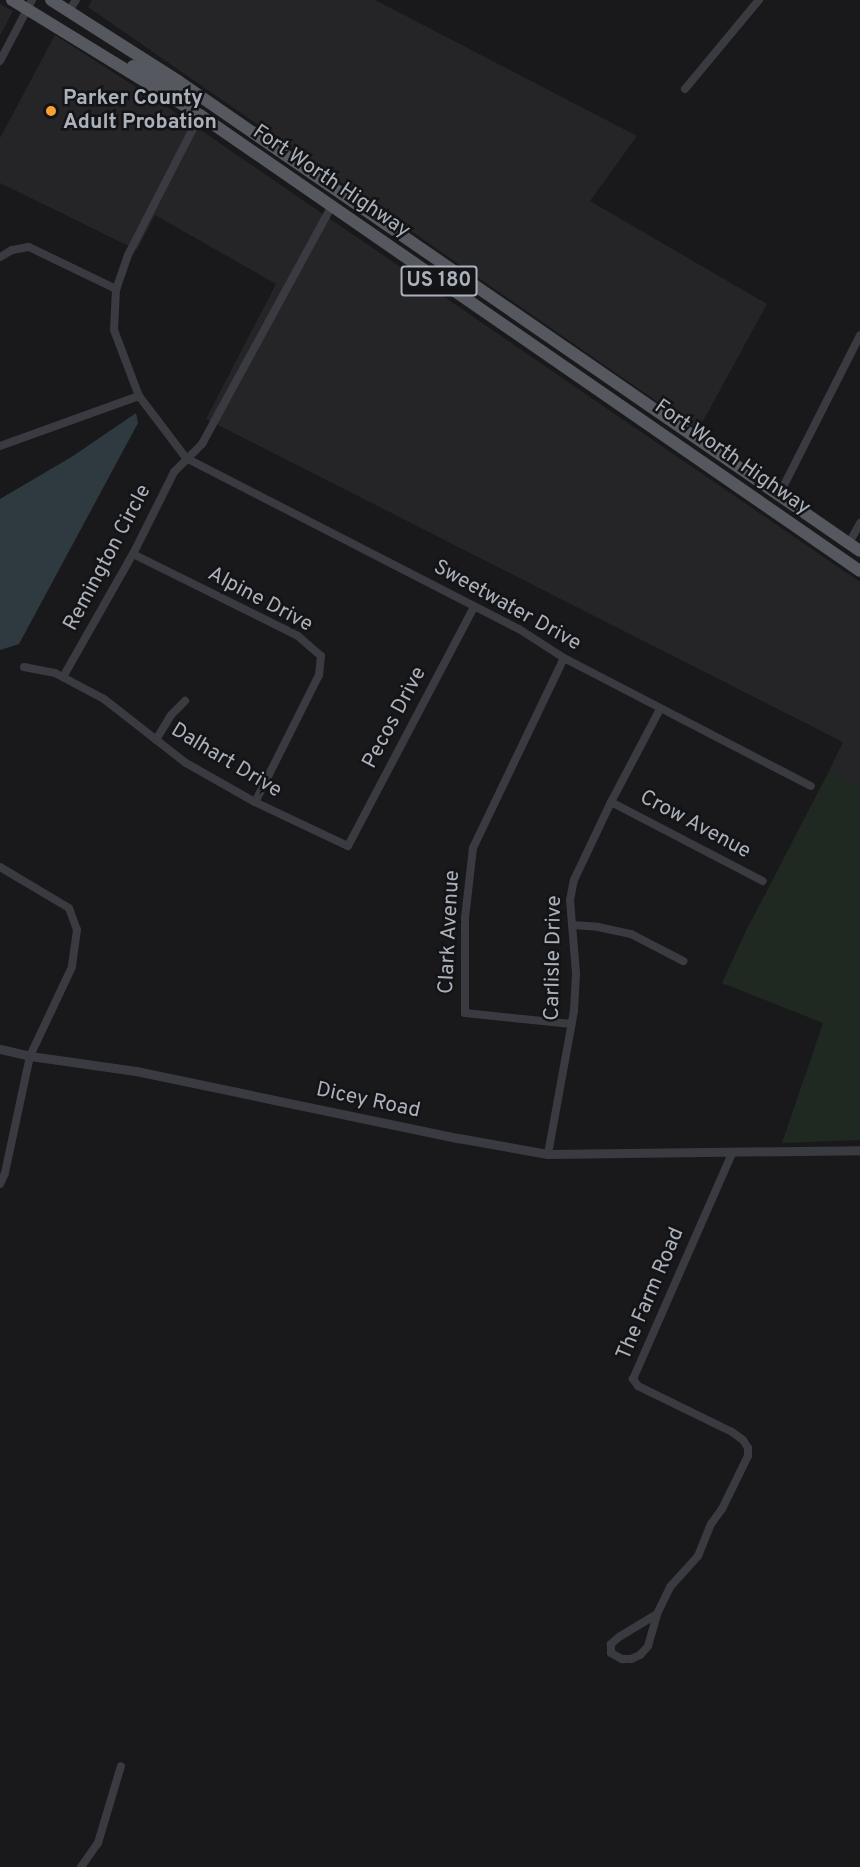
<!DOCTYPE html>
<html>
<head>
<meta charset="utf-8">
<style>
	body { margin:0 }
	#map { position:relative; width:860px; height:1867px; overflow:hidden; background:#19191b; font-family:Overpass,sans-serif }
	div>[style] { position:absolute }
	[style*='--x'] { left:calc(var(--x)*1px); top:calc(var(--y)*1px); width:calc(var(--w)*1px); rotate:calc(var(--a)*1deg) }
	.built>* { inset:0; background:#252528 }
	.green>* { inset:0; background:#202921 }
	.water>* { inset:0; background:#2e3a40 }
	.minor>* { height:8px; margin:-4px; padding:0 4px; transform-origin:4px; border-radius:4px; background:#3a3b40 }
	.tertiary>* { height:9px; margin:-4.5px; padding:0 4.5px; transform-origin:4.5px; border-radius:4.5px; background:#3a3b40 }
	.primary>* { height:12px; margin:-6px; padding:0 6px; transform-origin:6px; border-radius:6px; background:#55595f }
	.dots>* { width:16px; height:16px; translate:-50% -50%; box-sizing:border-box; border:3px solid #141416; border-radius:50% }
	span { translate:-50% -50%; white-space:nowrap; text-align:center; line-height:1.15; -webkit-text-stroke:5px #141416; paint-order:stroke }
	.shield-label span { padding:2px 4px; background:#141416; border:2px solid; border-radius:4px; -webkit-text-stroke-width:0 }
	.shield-label { font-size:20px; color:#abb1bb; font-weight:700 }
	.poi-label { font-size:21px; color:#abb1bb; font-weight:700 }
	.left { translate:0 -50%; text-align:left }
	.street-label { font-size:21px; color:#abb1bb }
</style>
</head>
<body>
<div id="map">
	<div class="built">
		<div style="clip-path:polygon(92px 0,375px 0,637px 136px,590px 201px,767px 304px,698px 430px,88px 7px)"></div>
		<div style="clip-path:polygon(0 4px,13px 11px,0 36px)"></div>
		<div style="clip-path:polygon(55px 35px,167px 107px,860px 582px,860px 787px,829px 771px,843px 742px,206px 419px,276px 284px,155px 215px,137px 250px,0 183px,0 138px)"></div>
	</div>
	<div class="green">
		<div style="clip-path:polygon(829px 771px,860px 787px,860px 1140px,782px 1143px,823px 1023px,722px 983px,746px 931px)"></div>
	</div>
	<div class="water">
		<div style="clip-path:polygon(136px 413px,138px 423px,19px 644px,0 650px,0 499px,73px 456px)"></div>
	</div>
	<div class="minor">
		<div style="--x:69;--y:11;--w:13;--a:-58"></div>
		<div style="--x:0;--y:61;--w:69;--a:-62.3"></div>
		<div style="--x:685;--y:89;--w:116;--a:-50.3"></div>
		<div style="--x:200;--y:115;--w:157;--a:117.2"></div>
		<div style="--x:128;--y:255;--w:36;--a:109"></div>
		<div style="--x:116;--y:289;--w:41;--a:92.8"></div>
		<div style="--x:114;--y:330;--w:71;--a:69.3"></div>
		<div style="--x:139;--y:396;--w:78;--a:52.8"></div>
		<div style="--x:186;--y:458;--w:374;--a:27.2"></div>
		<div style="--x:519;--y:629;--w:54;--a:32.8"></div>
		<div style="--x:564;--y:658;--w:278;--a:27.4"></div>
		<div style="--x:0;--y:257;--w:14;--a:-30"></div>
		<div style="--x:12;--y:250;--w:17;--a:-10"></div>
		<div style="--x:29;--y:247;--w:97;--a:25.8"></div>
		<div style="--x:0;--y:446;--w:148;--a:-19.8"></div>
		<div style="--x:779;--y:495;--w:179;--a:-63.1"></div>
		<div style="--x:849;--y:543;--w:23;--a:-61"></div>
		<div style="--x:133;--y:554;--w:184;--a:26.4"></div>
		<div style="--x:298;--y:636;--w:30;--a:41"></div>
		<div style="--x:321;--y:656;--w:19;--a:96"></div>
		<div style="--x:319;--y:675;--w:142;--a:116.7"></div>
		<div style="--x:564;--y:658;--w:211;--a:115.6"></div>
		<div style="--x:473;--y:848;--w:70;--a:96.5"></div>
		<div style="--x:465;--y:918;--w:95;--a:90"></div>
		<div style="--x:465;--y:1013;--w:107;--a:5.9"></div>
		<div style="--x:24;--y:667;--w:32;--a:11"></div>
		<div style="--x:55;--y:673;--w:55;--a:28"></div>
		<div style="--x:104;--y:699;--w:104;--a:38"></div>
		<div style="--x:186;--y:763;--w:79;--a:29.5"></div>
		<div style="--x:255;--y:802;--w:103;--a:25.3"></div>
		<div style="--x:348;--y:846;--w:270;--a:-62.2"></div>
		<div style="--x:63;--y:677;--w:142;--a:-60.4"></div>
		<div style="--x:133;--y:554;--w:92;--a:-63.4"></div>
		<div style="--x:174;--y:472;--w:40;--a:-45"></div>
		<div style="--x:202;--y:444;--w:270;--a:-61.4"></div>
		<div style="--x:156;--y:740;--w:29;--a:-59"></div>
		<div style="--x:171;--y:715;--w:20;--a:-45"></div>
		<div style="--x:611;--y:802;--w:171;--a:27.5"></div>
		<div style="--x:0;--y:867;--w:80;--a:30.7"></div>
		<div style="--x:69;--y:908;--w:23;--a:70"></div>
		<div style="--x:77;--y:930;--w:37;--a:98"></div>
		<div style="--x:72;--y:967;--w:98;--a:115.3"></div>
		<div style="--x:30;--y:1056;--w:120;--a:102.1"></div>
		<div style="--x:5;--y:1173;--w:12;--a:114"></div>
		<div style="--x:572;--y:925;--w:26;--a:4"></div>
		<div style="--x:598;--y:927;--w:34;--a:12"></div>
		<div style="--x:631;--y:934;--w:59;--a:27.4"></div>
		<div style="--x:548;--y:1154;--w:145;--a:-79.7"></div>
		<div style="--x:574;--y:1011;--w:38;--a:-87"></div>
		<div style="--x:576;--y:973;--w:73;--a:-94.7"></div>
		<div style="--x:570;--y:900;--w:20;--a:-79"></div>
		<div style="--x:574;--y:880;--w:86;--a:-64.6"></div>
		<div style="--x:611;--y:802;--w:105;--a:-62.2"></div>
		<div style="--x:657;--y:1614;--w:44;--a:148.8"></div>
		<div style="--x:619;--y:1637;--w:11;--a:139"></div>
		<div style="--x:611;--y:1644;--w:9;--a:90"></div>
		<div style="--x:611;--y:1653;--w:13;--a:29"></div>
		<div style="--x:622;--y:1659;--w:9;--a:0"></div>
		<div style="--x:631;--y:1659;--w:10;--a:-24"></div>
		<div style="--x:640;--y:1655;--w:12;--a:-48"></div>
		<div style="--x:648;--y:1646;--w:33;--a:-74"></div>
		<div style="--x:657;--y:1614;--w:30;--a:-64"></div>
		<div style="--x:670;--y:1587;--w:42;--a:-47.9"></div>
		<div style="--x:698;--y:1556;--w:35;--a:-68"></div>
		<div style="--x:711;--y:1524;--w:19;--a:-54"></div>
		<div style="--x:722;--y:1509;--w:59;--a:-63.9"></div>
		<div style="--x:748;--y:1456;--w:8;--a:-90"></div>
		<div style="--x:748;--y:1448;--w:9;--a:-122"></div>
		<div style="--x:743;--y:1440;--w:14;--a:-144"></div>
		<div style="--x:732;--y:1432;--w:105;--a:-153.9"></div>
		<div style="--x:638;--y:1386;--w:9;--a:-126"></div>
		<div style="--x:633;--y:1379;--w:247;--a:-66.3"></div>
		<div style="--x:81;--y:1867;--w:29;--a:-55"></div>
		<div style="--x:98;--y:1843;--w:80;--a:-73.4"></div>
	</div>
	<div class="tertiary">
		<div style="--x:0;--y:1049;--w:31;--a:13"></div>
		<div style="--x:30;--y:1056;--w:107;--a:8.1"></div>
		<div style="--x:136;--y:1071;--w:329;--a:11.8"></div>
		<div style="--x:458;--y:1138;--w:91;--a:10.1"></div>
		<div style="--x:548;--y:1154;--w:312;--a:-0.7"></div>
	</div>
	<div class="primary">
		<div style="--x:12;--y:0;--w:220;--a:31.5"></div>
		<div style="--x:200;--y:115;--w:802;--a:34.64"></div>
		<div style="--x:51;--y:0;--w:151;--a:32.5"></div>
		<div style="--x:178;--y:81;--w:828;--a:34.57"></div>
		<div style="--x:133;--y:66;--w:49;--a:30.8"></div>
	</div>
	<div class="dots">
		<div style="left:51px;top:111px;background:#f7a135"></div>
	</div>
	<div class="shield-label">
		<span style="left:439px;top:281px">US 180</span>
	</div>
	<div class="poi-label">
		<span class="left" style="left:63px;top:111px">Parker County<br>Adult Probation</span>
	</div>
	<div class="street-label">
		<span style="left:331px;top:182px;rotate:34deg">Fort Worth Highway</span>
		<span style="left:732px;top:458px;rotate:35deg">Fort Worth Highway</span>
		<span style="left:108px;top:558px;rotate:-62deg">Remington Circle</span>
		<span style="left:260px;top:600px;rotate:28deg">Alpine Drive</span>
		<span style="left:507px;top:606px;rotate:29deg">Sweetwater Drive</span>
		<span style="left:395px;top:718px;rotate:-62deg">Pecos Drive</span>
		<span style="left:226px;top:761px;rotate:31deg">Dalhart Drive</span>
		<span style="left:695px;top:825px;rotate:28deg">Crow Avenue</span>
		<span style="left:450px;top:932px;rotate:-87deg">Clark Avenue</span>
		<span style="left:554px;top:958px;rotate:-89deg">Carlisle Drive</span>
		<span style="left:368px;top:1101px;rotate:12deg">Dicey Road</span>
		<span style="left:651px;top:1294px;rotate:-67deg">The Farm Road</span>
	</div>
</div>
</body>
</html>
